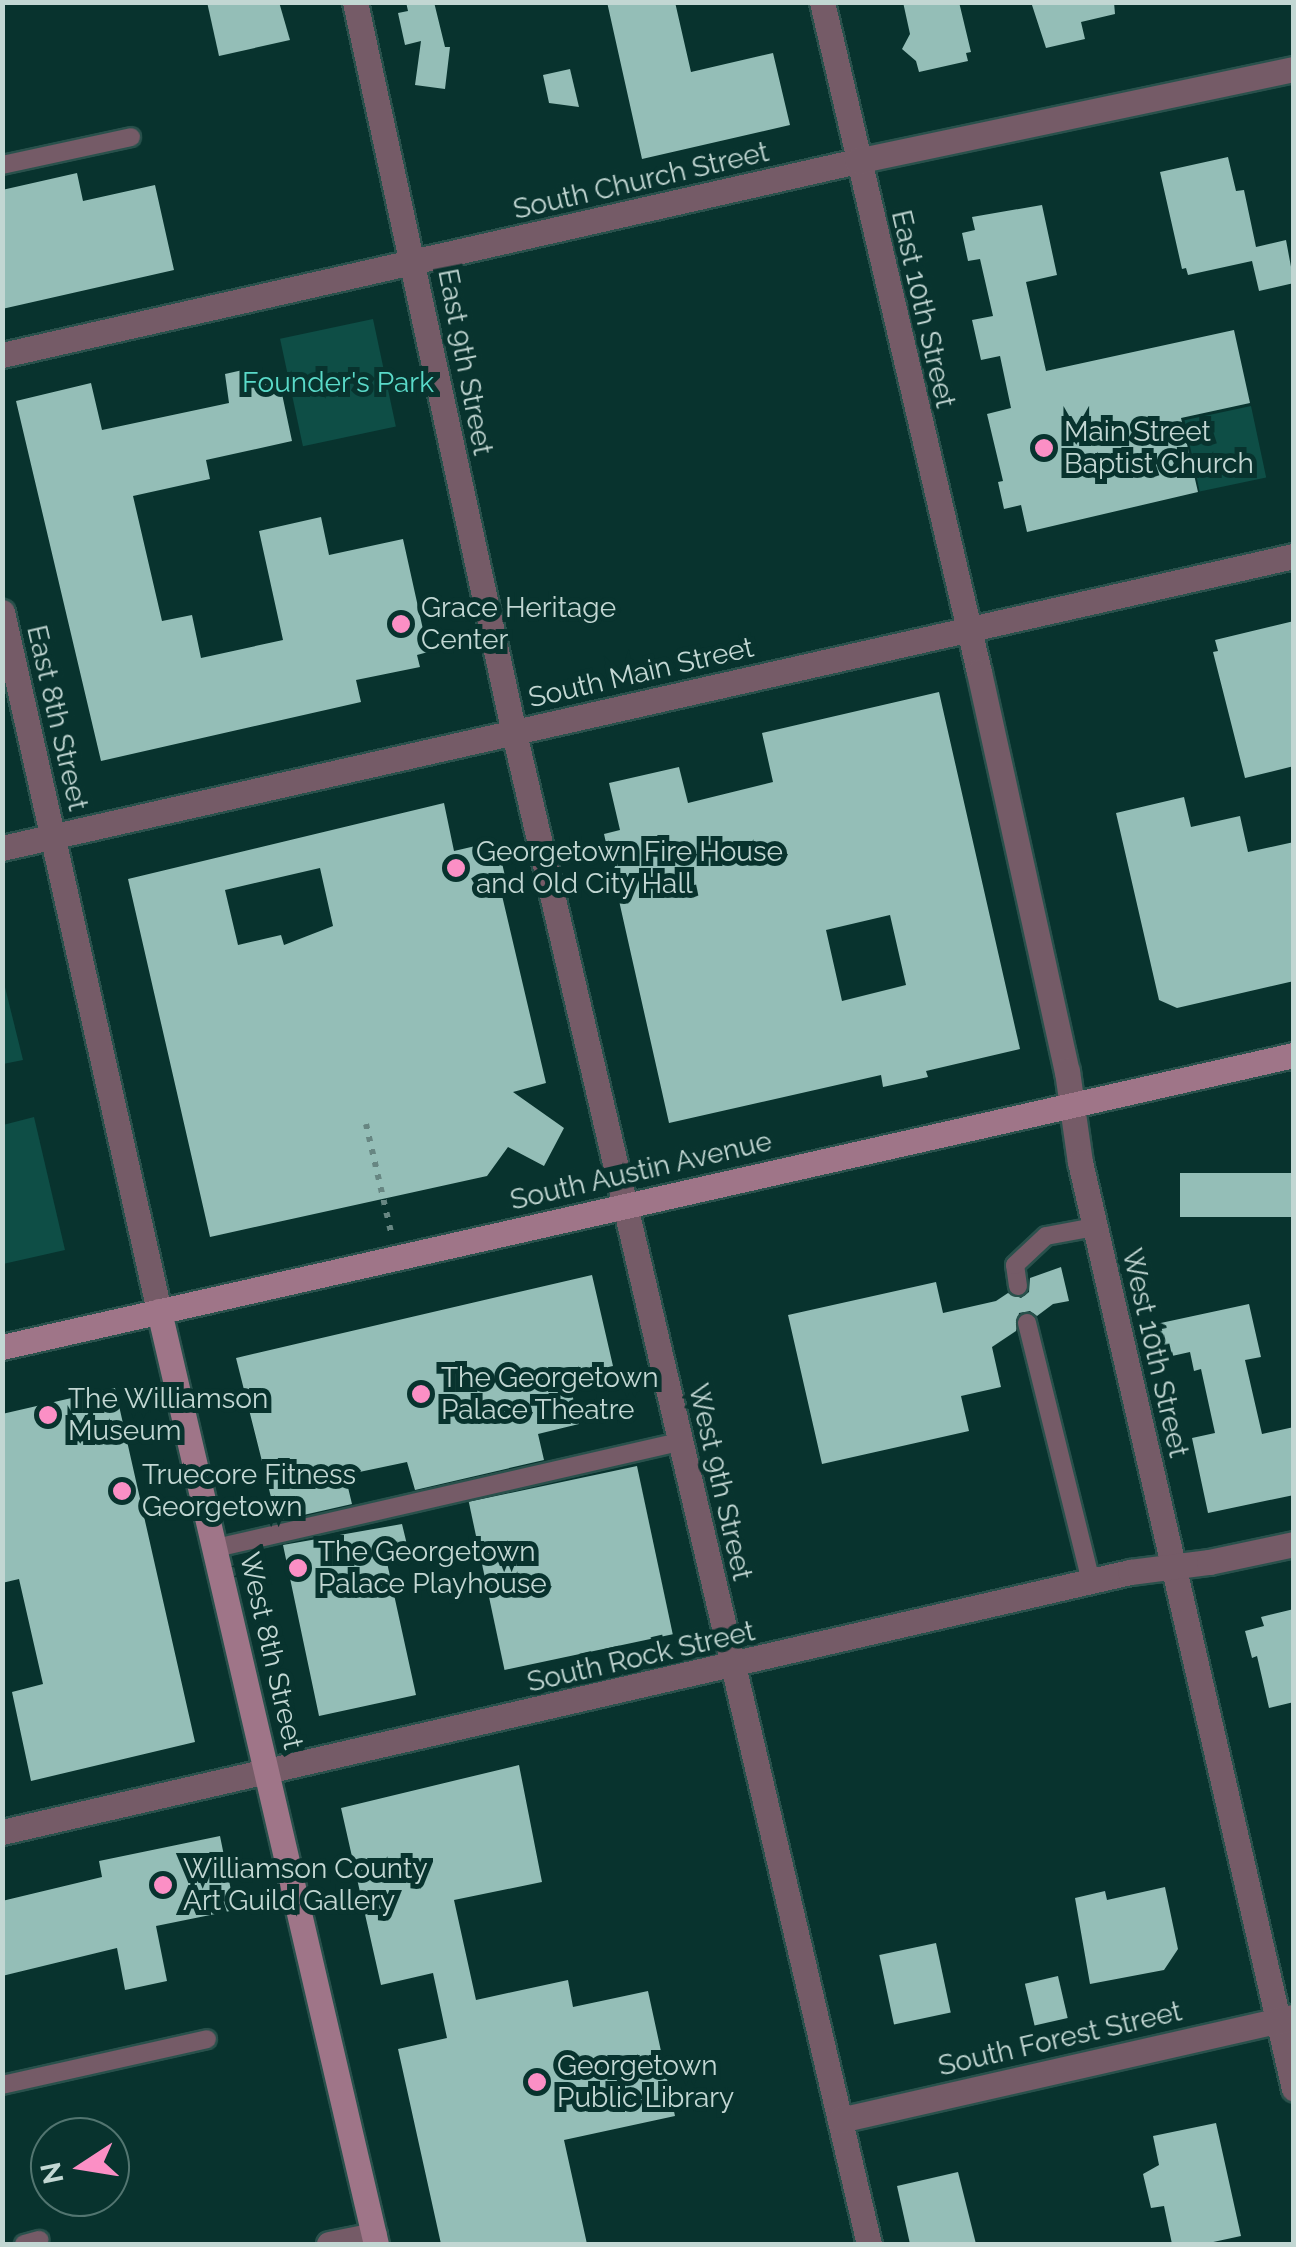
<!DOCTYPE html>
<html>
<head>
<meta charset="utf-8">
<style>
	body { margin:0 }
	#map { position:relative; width:1296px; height:2247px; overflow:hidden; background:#08332e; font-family:Raleway,sans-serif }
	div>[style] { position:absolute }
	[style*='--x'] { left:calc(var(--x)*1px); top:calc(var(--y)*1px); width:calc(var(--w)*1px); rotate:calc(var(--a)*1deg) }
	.green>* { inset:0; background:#0e4e46; transform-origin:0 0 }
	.building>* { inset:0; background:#94beb7; transform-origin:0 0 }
	.path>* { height:6px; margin-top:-3px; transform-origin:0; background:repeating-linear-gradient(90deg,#678682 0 5px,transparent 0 13px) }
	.roads { filter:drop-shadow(2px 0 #29514c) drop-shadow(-2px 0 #29514c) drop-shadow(0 2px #29514c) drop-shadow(0 -2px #29514c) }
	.lane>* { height:18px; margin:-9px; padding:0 9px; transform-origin:9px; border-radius:9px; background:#755b67 }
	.street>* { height:25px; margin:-12.5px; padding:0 12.5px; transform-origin:12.5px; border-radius:12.5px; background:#755b67 }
	.secondary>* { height:25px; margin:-12.5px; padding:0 12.5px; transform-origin:12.5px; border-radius:12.5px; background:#9f7588 }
	.dots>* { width:28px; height:28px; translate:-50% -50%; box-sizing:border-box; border:5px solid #08332e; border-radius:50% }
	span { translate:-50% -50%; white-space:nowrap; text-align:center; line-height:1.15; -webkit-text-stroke:10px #08332e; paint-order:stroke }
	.street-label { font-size:28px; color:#c2d7d3 }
	.park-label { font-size:28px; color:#5adac9 }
	.poi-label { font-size:28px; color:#c2d7d3 }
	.left { translate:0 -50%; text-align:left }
	.frame { position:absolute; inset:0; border:5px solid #c2d7d3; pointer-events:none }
	.north { position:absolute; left:30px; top:2117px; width:100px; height:100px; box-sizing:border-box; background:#08332e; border:2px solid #527570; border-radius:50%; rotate:258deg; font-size:28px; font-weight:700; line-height:40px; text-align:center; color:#c2d7d3 }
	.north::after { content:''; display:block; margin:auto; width:35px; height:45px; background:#fb8fc5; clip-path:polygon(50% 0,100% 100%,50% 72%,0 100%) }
</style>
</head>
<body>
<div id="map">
	<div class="green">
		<div style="left:373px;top:319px;width:110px;height:95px;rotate:78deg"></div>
		<div style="left:1251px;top:406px;width:73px;height:68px;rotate:78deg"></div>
		<div style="clip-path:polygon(2px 975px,23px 1060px,3px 1064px,2px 1064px)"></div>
		<div style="clip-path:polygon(34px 1117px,65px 1250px,3px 1264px,3px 1125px)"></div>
	</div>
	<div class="building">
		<div style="clip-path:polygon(207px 2px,279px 2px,290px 40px,219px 56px)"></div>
		<div style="clip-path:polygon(406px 2px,434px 2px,445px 47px,450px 47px,445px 89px,415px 85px,421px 41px,405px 45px,398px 13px,408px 11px)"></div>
		<div style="clip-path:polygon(607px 2px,675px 2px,691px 72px,773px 53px,790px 125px,642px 159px)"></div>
		<div style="clip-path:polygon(903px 2px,959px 2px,971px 52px,966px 53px,968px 61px,919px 72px,916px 61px,902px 49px,910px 34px)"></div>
		<div style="clip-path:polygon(1031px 2px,1114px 2px,1115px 14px,1081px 22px,1085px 39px,1046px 48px)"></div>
		<div style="clip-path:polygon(570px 69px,579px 107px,549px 103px,543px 75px)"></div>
		<div style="clip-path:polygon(1228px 157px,1236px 191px,1244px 190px,1256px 247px,1286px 240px,1294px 283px,1259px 291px,1252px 261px,1188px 275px,1186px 268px,1182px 269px,1160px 172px)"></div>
		<div style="clip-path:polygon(77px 173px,83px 201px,155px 185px,174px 270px,2px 309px,2px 190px)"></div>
		<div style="clip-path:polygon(1042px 205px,1057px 275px,1026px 282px,1046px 371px,1234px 330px,1250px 403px,1181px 418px,1198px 492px,1027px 532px,1021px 505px,1004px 509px,998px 482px,1003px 481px,987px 414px,1011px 408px,1000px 356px,981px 360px,972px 320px,993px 316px,980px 259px,968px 261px,962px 233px,975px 230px,972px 217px)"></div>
		<div style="clip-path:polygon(256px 367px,259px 379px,278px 375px,292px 441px,206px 460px,210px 479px,133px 496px,162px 621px,192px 615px,201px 658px,283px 640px,259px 531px,321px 517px,329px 555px,403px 539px,428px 652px,417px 655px,420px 667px,356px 680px,361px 702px,101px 761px,16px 401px,91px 383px,102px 430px,229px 403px,225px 374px)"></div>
		<div style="clip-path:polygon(1294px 621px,1294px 766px,1245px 778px,1213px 652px,1218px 651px,1215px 640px)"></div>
		<div style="clip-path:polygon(evenodd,939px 692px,1020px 1049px,926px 1071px,928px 1077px,883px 1087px,881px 1075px,669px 1123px,604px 834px,620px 830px,609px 783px,679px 767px,688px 803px,773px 782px,762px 733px,939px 692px,890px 915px,906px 985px,842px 1001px,826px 930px,890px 915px)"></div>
		<div style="clip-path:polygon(1184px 797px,1191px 827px,1240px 816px,1248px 852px,1294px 842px,1294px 981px,1177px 1008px,1159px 1000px,1116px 813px)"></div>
		<div style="clip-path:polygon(evenodd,444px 803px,454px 851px,497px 841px,507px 885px,500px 887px,546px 1083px,513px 1092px,564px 1128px,544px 1166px,508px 1147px,487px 1176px,210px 1237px,128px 879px,444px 803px,320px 868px,333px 926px,284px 945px,281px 935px,238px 945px,225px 890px,320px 868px)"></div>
		<div style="left:1294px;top:1173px;width:44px;height:114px;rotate:90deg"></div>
		<div style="clip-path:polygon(1061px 1267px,1069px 1301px,1053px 1304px,1037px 1316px,1030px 1311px,1019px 1313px,1016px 1331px,992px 1347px,1001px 1387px,961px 1396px,969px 1431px,822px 1464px,788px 1315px,936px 1282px,943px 1313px,996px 1301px,1008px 1293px,1021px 1298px,1029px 1292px,1030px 1278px)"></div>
		<div style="clip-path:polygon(592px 1275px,613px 1366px,568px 1376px,579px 1424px,538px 1434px,544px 1460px,415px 1490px,407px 1462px,345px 1475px,352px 1504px,277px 1521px,236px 1358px)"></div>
		<div style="clip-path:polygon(1249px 1304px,1261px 1357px,1245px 1360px,1262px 1434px,1294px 1427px,1294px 1495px,1208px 1513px,1192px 1438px,1215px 1433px,1201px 1369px,1194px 1371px,1190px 1352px,1163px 1358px,1156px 1324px)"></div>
		<div style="clip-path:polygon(115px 1388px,195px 1742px,31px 1781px,12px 1692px,43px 1684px,19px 1579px,2px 1583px,2px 1414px)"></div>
		<div style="left:637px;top:1466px;width:172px;height:172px;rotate:78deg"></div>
		<div style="clip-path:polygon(402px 1524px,409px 1553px,386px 1558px,416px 1695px,319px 1716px,283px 1545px)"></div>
		<div style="clip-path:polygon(1294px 1609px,1294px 1702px,1269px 1708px,1257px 1656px,1252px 1658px,1245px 1631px,1264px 1626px,1261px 1617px)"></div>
		<div style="clip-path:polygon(519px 1765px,542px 1882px,454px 1900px,476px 2000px,568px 1980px,573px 2007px,648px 1991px,675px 2116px,564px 2140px,587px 2244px,441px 2244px,398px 2049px,447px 2038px,433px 1973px,381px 1985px,341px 1808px)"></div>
		<div style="clip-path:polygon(220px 1836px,235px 1910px,156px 1926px,167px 1981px,125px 1990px,117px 1948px,2px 1976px,2px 1901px,102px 1877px,99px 1861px)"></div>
		<div style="clip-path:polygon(1165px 1887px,1178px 1949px,1164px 1970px,1090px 1984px,1075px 1898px,1105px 1891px,1107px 1900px)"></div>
		<div style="left:936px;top:1943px;width:71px;height:58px;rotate:78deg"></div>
		<div style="left:1058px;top:1976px;width:43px;height:34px;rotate:77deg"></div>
		<div style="clip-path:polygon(1216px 2123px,1241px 2236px,1204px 2244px,1172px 2244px,1164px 2206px,1151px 2208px,1143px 2174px,1159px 2165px,1153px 2136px)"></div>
		<div style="clip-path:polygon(958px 2172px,976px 2244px,910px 2244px,897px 2186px)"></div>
	</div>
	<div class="path">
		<div style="--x:366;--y:1124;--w:111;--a:77"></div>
	</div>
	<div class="roads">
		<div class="lane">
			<div style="--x:2;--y:165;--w:132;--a:-12.2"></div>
			<div style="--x:1018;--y:1286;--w:21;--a:-98"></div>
			<div style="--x:1015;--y:1265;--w:42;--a:-43.1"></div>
			<div style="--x:1046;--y:1236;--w:50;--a:-10.4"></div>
			<div style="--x:1027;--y:1323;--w:266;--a:76.1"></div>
			<div style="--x:216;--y:1548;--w:476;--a:-12.9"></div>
			<div style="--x:2;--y:2085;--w:210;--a:-12.6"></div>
			<div style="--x:24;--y:2244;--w:16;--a:-15"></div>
		</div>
		<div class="street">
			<div style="--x:355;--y:2;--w:748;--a:77.73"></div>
			<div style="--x:514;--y:733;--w:1552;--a:76.78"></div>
			<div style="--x:822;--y:2;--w:688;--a:76.81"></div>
			<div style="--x:979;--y:672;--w:409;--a:77.6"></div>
			<div style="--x:1067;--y:1071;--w:92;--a:81.9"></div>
			<div style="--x:1080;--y:1162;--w:951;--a:77"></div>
			<div style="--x:2;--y:355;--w:877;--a:-12.78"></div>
			<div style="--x:857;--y:161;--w:447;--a:-11.9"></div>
			<div style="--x:2;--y:612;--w:716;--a:77.34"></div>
			<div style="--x:2;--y:848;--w:1325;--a:-12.74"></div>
			<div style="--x:2;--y:1832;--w:1158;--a:-12.98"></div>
			<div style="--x:1130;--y:1572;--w:80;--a:-7.2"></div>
			<div style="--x:1209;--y:1562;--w:87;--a:-12"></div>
			<div style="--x:840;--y:2120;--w:466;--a:-12.8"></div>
			<div style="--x:329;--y:2244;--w:46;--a:-11.3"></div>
		</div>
		<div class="secondary">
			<div style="--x:159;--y:1311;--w:958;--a:76.91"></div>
			<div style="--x:2;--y:1347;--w:1325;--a:-12.74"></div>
		</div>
	</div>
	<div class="dots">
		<div style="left:1044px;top:448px;background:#fb8fc5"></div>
		<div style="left:401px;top:624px;background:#fb8fc5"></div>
		<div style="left:456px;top:868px;background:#fb8fc5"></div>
		<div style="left:421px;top:1394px;background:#fb8fc5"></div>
		<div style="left:48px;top:1415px;background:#fb8fc5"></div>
		<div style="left:122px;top:1491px;background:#fb8fc5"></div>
		<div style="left:298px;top:1568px;background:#fb8fc5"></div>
		<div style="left:163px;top:1885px;background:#fb8fc5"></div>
		<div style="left:537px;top:2082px;background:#fb8fc5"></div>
	</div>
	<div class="street-label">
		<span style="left:641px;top:181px;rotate:-13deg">South Church Street</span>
		<span style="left:923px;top:309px;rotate:77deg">East 10th Street</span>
		<span style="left:465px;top:362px;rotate:79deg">East 9th Street</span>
		<span style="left:641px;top:673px;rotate:-13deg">South Main Street</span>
		<span style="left:57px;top:718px;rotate:77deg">East 8th Street</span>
		<span style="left:641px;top:1171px;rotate:-13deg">South Austin Avenue</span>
		<span style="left:1155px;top:1353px;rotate:77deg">West 10th Street</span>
		<span style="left:720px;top:1482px;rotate:77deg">West 9th Street</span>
		<span style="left:271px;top:1651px;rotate:77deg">West 8th Street</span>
		<span style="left:641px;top:1657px;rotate:-13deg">South Rock Street</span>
		<span style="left:1060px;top:2039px;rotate:-13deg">South Forest Street</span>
	</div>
	<div class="park-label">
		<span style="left:338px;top:383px">Founder's Park</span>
	</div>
	<div class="poi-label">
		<span class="left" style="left:1064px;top:448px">Main Street<br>Baptist Church</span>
		<span class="left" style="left:421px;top:624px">Grace Heritage<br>Center</span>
		<span class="left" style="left:476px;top:868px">Georgetown Fire House<br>and Old City Hall</span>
		<span class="left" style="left:441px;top:1394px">The Georgetown<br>Palace Theatre</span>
		<span class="left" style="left:68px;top:1415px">The Williamson<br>Museum</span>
		<span class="left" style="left:142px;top:1491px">Truecore Fitness<br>Georgetown</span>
		<span class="left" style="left:318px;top:1568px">The Georgetown<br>Palace Playhouse</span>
		<span class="left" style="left:183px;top:1885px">Williamson County<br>Art Guild Gallery</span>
		<span class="left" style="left:557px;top:2082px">Georgetown<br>Public Library</span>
	</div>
	<div class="frame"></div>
	<div class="north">N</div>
</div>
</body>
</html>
